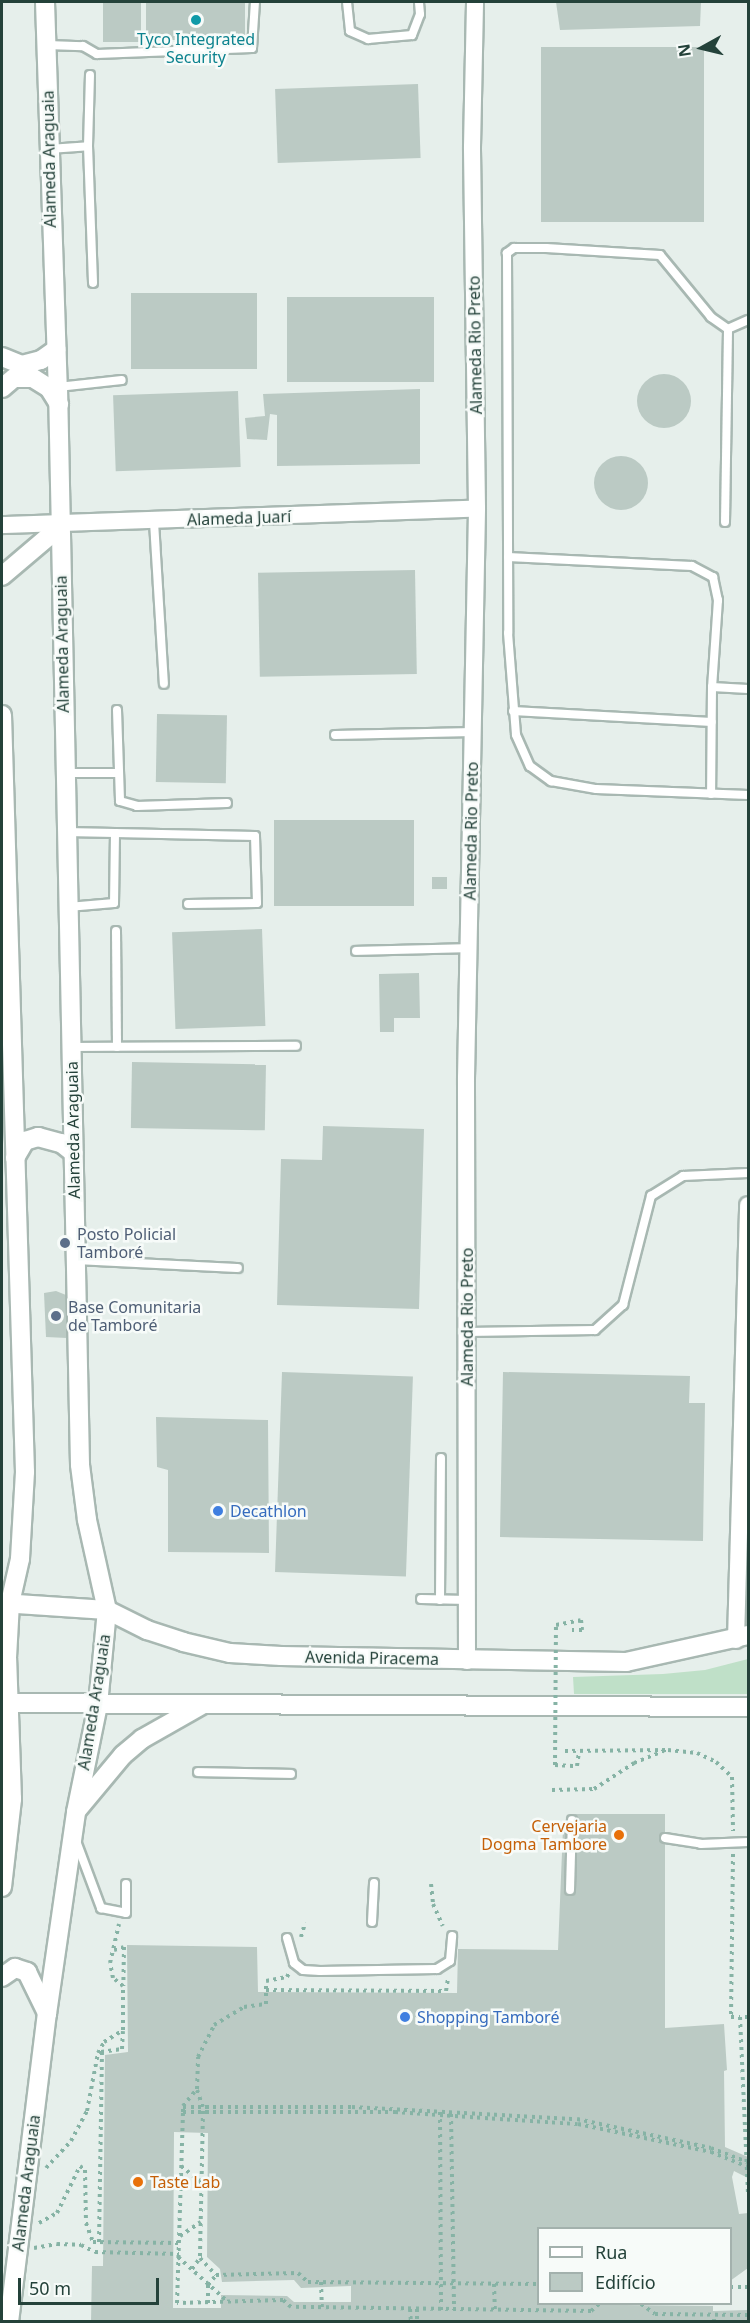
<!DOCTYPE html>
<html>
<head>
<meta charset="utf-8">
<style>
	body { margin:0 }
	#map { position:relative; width:750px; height:2323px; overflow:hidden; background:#e6efeb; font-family:"Noto Sans",sans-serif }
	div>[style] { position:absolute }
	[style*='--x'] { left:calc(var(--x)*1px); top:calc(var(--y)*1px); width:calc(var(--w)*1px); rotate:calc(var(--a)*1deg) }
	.green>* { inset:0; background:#bfe0c8 }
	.building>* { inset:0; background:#bbcac4; transform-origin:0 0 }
	.round { border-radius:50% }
	.path>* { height:4px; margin-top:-2px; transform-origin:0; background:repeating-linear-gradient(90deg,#86b3a5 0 3px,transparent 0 7.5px) }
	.roads { filter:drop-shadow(2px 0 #a8b8b2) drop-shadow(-2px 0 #a8b8b2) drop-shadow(0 2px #a8b8b2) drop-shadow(0 -2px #a8b8b2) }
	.service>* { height:8px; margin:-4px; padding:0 4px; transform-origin:4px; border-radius:4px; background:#fff }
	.minor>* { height:16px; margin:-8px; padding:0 8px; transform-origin:8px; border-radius:8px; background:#fff }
	.tertiary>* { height:18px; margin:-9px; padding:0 9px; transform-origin:9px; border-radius:9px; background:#fff }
	.secondary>* { height:18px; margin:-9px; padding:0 9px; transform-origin:9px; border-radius:9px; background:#fff }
	.path-bridge>* { height:4px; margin-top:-2px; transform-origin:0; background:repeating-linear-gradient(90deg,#86b3a5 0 3px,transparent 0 7.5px) }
	.dots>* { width:16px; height:16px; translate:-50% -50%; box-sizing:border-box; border:3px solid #f7fbf9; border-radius:50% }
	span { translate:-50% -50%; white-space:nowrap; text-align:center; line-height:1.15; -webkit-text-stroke:5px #f7fbf9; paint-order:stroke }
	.culture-label { font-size:16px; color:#0d838f }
	.street-label { font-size:16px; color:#24423a }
	.service-label { font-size:16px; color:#4e5e75 }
	.left { translate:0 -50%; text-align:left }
	.shop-label { font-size:16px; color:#366cbe }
	.food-label { font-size:16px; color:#c56008 }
	.right { translate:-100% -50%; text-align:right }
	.frame { position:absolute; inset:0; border:3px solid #24423a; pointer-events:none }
	.legend { position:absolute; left:537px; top:2227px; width:195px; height:78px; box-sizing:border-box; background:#f7fbf9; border:2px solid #a3b1ad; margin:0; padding:8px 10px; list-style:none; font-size:18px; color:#24423a }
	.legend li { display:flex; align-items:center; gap:12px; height:30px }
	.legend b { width:30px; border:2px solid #a3b1ad }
	.north { position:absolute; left:672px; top:18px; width:60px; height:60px; -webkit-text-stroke:4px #f7fbf9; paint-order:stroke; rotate:262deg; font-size:16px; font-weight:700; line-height:24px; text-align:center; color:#24423a }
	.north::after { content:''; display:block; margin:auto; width:21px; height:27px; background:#24423a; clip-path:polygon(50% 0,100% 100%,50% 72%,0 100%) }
	.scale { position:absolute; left:18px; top:2278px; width:141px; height:27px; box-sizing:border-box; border:3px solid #24423a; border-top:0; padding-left:8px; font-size:18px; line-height:21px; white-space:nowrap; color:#24423a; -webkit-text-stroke:4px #f7fbf9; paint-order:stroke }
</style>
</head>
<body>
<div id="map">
	<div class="green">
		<div style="clip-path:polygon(748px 1659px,748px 1694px,574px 1694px,573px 1677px,663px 1674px,705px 1670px)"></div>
	</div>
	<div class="building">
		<div style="left:103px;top:2px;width:38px;height:40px"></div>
		<div style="left:146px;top:2px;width:99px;height:38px"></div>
		<div style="clip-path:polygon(556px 2px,701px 2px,700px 26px,560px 30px)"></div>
		<div style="left:541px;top:47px;width:163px;height:175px"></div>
		<div style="left:418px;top:84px;width:74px;height:143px;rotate:88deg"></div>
		<div style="left:257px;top:293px;width:76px;height:126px;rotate:90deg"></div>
		<div style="left:287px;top:297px;width:147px;height:85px"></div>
		<div class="round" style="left:637px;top:374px;width:54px;height:54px"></div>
		<div style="clip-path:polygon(420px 389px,420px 464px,277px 466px,277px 415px,270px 414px,267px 440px,247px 439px,245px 418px,265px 416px,263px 394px)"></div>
		<div style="left:238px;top:391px;width:76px;height:125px;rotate:88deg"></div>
		<div class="round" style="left:594px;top:456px;width:54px;height:54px"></div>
		<div style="left:415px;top:570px;width:104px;height:157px;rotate:89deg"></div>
		<div style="left:157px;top:714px;width:70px;height:68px;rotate:1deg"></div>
		<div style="left:274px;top:820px;width:140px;height:86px"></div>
		<div style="left:432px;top:877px;width:15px;height:12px"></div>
		<div style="left:262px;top:929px;width:97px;height:90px;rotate:88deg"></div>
		<div style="clip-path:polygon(419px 973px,420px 1018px,394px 1018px,394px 1032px,380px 1032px,379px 974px)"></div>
		<div style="left:132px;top:1062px;width:134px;height:66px;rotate:1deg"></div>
		<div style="clip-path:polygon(323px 1126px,424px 1129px,419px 1309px,277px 1305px,281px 1159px,322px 1160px)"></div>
		<div style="clip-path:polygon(56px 1291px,66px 1295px,67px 1338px,46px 1337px,44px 1293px)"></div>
		<div style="left:282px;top:1372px;width:131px;height:200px;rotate:2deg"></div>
		<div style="clip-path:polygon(503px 1372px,690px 1376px,689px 1403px,705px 1403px,703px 1541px,500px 1537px)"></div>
		<div style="clip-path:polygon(156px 1417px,268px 1420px,269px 1553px,168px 1552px,168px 1470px,157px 1467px)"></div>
		<div style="clip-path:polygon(evenodd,575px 1814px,665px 1814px,665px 2028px,724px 2024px,727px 2070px,724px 2071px,725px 2147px,748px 2157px,748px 2178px,734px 2171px,732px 2177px,739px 2214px,748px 2213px,748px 2268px,730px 2281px,730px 2228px,538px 2228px,538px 2304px,713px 2306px,713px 2311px,748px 2310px,748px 2322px,91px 2322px,92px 2266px,103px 2266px,105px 2055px,128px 2052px,127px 1945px,257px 1947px,258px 1992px,457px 1993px,458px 1949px,558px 1950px,563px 1828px,575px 1814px,174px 2132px,208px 2133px,207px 2257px,220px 2269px,222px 2282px,294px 2280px,301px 2288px,351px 2286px,351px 2302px,294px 2302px,287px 2296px,221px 2295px,221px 2308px,173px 2308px,174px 2132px)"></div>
	</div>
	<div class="path">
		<div style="--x:556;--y:1625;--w:25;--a:-11"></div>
		<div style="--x:581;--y:1620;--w:10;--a:84"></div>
		<div style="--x:582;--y:1630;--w:10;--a:180"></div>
		<div style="--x:565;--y:1751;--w:103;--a:-0.6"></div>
		<div style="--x:668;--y:1750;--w:29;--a:6"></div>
		<div style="--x:697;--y:1753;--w:21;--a:25"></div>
		<div style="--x:716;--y:1762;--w:22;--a:43"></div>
		<div style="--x:732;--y:1777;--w:54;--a:88.9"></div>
		<div style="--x:555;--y:1765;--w:22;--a:3"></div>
		<div style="--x:577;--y:1766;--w:15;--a:-82"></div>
		<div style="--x:552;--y:1790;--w:42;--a:-1.4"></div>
		<div style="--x:594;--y:1789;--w:48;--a:-33"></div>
		<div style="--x:634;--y:1763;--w:32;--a:-22"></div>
		<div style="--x:733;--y:1854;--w:163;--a:90.7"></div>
		<div style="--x:731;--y:2017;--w:9;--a:0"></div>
		<div style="--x:431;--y:1884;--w:20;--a:84"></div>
		<div style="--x:433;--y:1904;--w:24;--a:66"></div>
		<div style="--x:301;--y:1937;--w:15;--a:-74"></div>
		<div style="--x:114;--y:1950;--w:10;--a:-17"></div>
		<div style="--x:124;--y:1947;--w:39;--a:91"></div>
		<div style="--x:266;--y:1990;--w:180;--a:0.3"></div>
		<div style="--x:446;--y:1991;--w:13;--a:-81"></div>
		<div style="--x:748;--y:2017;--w:8;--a:180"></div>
		<div style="--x:740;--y:2017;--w:179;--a:87.4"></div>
		<div style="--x:101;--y:2052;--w:21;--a:-8"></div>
		<div style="--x:122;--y:2049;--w:18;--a:-87"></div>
		<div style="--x:197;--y:2090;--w:18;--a:71"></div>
		<div style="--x:183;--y:2106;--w:22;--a:-51"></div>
		<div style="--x:197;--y:2089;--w:32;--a:-88"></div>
		<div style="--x:198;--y:2057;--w:36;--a:-63"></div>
		<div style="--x:214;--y:2025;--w:35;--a:-31"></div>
		<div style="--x:244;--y:2007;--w:22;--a:-8"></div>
		<div style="--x:266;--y:2004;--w:23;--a:-90"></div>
		<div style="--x:266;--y:1981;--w:21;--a:-11"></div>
		<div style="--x:287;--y:1977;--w:4;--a:-63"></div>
		<div style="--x:203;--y:2111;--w:147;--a:91.2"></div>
		<div style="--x:200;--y:2258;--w:23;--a:47"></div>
		<div style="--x:216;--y:2275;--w:82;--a:-1.4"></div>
		<div style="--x:298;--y:2273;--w:13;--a:42"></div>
		<div style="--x:308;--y:2282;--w:230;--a:0.5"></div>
		<div style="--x:183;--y:2112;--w:5;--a:-90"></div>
		<div style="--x:183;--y:2107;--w:169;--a:0"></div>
		<div style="--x:352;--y:2107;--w:225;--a:3.1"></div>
		<div style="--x:577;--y:2119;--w:137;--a:12.2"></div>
		<div style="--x:711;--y:2148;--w:40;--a:21"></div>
		<div style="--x:440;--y:2112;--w:198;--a:89.7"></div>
		<div style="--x:451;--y:2114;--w:196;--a:89.1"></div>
		<div style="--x:181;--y:2166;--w:26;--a:39"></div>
		<div style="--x:46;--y:2168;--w:37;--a:-47"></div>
		<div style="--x:71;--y:2141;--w:34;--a:-62"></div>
		<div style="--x:87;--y:2111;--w:59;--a:-79.3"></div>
		<div style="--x:98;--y:2053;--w:13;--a:-61"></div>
		<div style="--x:104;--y:2042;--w:22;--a:-32"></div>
		<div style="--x:123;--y:2030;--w:44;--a:-90"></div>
		<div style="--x:123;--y:1986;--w:13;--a:-141"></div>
		<div style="--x:113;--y:1978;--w:15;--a:-101"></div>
		<div style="--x:110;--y:1963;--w:40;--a:-77"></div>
		<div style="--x:39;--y:2223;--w:21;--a:-29"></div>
		<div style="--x:57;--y:2213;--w:52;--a:-63.9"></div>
		<div style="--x:80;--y:2166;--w:6;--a:39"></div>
		<div style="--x:85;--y:2170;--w:53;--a:88.9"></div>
		<div style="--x:86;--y:2223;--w:20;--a:70"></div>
		<div style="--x:93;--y:2242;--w:86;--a:0.7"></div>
		<div style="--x:180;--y:2236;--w:25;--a:-34"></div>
		<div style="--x:99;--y:2242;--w:190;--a:-89.1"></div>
		<div style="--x:34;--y:2248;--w:23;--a:-10"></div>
		<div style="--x:57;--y:2244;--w:24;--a:2"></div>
		<div style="--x:81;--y:2245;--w:16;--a:27"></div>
		<div style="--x:95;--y:2252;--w:84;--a:1.4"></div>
		<div style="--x:178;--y:2257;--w:64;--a:41.9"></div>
		<div style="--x:192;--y:2269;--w:14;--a:-54"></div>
		<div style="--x:321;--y:2282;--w:25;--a:88"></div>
		<div style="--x:494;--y:2284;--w:26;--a:88"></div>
		<div style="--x:730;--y:2287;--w:18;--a:0"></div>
		<div style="--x:208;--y:2303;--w:18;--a:-90"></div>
		<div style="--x:208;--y:2285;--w:13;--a:-51"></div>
		<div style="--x:599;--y:2304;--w:11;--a:139"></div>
		<div style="--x:591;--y:2311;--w:300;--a:-179.2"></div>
		<div style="--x:291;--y:2307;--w:11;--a:-139"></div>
		<div style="--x:283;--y:2300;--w:106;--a:178.4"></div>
		<div style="--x:177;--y:2303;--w:191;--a:-88.2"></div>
		<div style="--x:183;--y:2112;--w:212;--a:0"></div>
		<div style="--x:395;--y:2112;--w:183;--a:3.8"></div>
		<div style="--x:578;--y:2124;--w:136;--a:11.9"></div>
		<div style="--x:711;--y:2152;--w:40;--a:22"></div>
		<div style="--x:641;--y:2304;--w:17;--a:36"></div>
		<div style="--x:655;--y:2314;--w:93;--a:0.6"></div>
		<div style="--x:410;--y:2309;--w:13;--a:86"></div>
		<div style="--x:417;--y:2309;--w:13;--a:90"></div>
		<div style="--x:714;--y:2322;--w:7;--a:-90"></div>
	</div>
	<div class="roads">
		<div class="service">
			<div style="--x:347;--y:2;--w:29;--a:84"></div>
			<div style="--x:350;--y:31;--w:20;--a:24"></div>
			<div style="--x:368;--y:39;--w:44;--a:-5.2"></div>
			<div style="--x:412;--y:35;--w:22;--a:-69"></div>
			<div style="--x:420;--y:14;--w:12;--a:-95"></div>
			<div style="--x:47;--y:45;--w:36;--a:2"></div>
			<div style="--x:83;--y:46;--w:16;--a:30"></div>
			<div style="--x:97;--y:54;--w:155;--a:-2.2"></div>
			<div style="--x:252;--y:48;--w:46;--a:-86.3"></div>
			<div style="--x:88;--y:146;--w:71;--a:-88.4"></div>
			<div style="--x:49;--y:149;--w:39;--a:-4"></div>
			<div style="--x:88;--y:146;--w:137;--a:87.9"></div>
			<div style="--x:748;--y:320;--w:22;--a:156"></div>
			<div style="--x:728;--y:329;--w:21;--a:-145"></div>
			<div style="--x:711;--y:317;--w:80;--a:-129.4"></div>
			<div style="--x:660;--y:255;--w:114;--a:-176.5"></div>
			<div style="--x:546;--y:248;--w:32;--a:180"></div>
			<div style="--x:514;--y:248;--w:9;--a:144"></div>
			<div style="--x:507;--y:253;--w:380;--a:89.8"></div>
			<div style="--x:508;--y:633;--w:102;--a:85.5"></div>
			<div style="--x:516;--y:735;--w:34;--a:66"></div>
			<div style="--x:530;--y:766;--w:26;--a:36"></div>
			<div style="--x:551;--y:781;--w:46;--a:10.1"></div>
			<div style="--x:596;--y:789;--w:152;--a:2.3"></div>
			<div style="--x:58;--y:387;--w:64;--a:-6.2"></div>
			<div style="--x:154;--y:522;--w:162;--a:86.5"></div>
			<div style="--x:725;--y:522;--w:193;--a:-89.1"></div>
			<div style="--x:508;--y:557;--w:184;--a:2.8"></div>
			<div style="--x:692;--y:566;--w:24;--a:28"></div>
			<div style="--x:713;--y:577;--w:24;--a:78"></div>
			<div style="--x:718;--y:600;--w:87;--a:93.9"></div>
			<div style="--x:712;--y:687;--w:107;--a:90.5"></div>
			<div style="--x:712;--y:687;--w:36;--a:3"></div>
			<div style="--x:117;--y:710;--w:91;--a:88.1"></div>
			<div style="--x:120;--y:801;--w:18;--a:16"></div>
			<div style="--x:137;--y:806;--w:90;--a:-1.9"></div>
			<div style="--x:513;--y:711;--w:199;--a:3.2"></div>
			<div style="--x:335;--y:735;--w:138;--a:-1.2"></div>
			<div style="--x:65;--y:773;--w:53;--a:0"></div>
			<div style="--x:66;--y:832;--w:49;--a:1.2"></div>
			<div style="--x:115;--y:833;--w:70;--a:90.8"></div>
			<div style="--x:114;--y:903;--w:46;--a:175"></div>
			<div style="--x:115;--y:833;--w:140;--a:1.2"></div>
			<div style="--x:255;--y:836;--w:67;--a:88.3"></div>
			<div style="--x:257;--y:903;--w:69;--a:179.2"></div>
			<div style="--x:116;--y:931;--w:116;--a:89.5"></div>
			<div style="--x:356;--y:951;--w:113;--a:-1.5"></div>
			<div style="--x:71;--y:1047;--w:225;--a:-0.3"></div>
			<div style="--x:75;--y:1260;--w:163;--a:2.8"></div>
			<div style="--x:467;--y:1332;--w:128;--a:-0.9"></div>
			<div style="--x:595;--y:1330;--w:38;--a:-42"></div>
			<div style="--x:623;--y:1305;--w:113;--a:-75.6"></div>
			<div style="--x:651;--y:1196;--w:38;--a:-32"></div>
			<div style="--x:683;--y:1176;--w:65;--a:-2.6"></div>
			<div style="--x:421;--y:1599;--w:47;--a:1.2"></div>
			<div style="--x:440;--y:1600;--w:142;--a:-89.6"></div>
			<div style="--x:198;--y:1772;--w:93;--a:1.2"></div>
			<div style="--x:665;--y:1838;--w:36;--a:9"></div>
			<div style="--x:701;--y:1844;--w:47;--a:-2.4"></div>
			<div style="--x:76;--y:1841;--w:72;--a:69.5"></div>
			<div style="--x:101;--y:1908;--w:25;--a:11"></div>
			<div style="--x:126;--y:1913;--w:29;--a:-90"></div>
			<div style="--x:570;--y:1890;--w:70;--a:-88.4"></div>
			<div style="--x:372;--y:1922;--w:39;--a:-87"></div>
			<div style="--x:287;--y:1938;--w:26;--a:74"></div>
			<div style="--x:294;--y:1963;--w:11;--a:38"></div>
			<div style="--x:303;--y:1970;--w:17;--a:3"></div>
			<div style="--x:320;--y:1971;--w:117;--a:-1"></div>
			<div style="--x:437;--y:1969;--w:15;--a:-32"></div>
			<div style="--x:450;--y:1961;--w:25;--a:-85"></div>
		</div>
		<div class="minor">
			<div style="--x:2;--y:525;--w:475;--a:-2"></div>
			<div style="--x:736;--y:1640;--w:435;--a:-88.4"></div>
			<div style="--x:467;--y:1661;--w:583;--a:-90.1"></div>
			<div style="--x:466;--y:1078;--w:570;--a:-88.89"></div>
			<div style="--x:477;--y:508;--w:361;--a:-90.8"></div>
			<div style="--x:472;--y:147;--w:145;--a:-88.8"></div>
		</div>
		<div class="tertiary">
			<div style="--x:45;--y:2;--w:385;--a:88.1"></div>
			<div style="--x:58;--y:387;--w:1078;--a:88.83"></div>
			<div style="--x:80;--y:1465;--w:55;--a:82.7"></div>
			<div style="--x:87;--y:1520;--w:92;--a:77.5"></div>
			<div style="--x:2;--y:357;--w:22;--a:22"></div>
			<div style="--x:22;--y:365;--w:20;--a:-15"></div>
			<div style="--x:41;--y:360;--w:19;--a:-35"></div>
			<div style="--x:2;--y:388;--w:16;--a:-40"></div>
			<div style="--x:14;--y:378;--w:19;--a:0"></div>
			<div style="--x:33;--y:378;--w:19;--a:32"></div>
			<div style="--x:49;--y:388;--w:19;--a:58"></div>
			<div style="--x:2;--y:576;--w:77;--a:-40.3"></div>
			<div style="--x:2;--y:715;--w:757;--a:88.26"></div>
			<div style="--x:25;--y:1472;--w:87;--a:93.3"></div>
			<div style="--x:20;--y:1559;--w:45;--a:102.8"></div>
			<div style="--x:15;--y:1158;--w:20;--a:-60"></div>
			<div style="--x:25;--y:1141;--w:14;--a:-17"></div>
			<div style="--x:38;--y:1137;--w:24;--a:15"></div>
			<div style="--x:61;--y:1143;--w:16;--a:38"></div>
		</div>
		<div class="secondary">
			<div style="--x:2;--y:1603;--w:105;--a:3.8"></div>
			<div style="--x:107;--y:1610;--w:45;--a:26.6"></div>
			<div style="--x:147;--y:1630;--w:38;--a:18"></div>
			<div style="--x:183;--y:1642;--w:48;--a:13.2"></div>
			<div style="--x:230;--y:1653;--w:51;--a:3.4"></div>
			<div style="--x:281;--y:1656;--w:345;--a:1"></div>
			<div style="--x:626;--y:1662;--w:125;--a:-12.5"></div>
			<div style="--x:2;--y:1703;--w:746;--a:0.31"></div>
			<div style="--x:78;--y:1809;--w:70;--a:-50.2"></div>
			<div style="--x:123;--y:1755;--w:25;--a:-40"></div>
			<div style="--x:142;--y:1739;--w:67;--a:-29.6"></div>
			<div style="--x:2;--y:1887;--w:89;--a:-83.5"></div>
			<div style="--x:12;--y:1799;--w:141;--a:-92"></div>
			<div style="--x:7;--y:1658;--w:55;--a:-86.9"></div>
			<div style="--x:2;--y:1977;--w:16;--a:-35"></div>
			<div style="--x:15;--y:1968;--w:13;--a:18"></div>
			<div style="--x:27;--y:1972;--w:46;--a:64"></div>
			<div style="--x:9;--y:2322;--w:310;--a:-83"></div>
			<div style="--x:47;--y:2014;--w:204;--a:-81.8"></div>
			<div style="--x:76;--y:1812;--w:109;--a:-78.4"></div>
			<div style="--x:98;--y:1705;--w:95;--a:-84.6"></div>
		</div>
	</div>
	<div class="path-bridge">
		<div style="--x:555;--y:1765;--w:140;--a:-89.6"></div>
	</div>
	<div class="dots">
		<div style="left:196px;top:20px;background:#0f9aa8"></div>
		<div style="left:65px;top:1243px;background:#5c6f8a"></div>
		<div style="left:56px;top:1316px;background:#5c6f8a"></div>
		<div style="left:218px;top:1511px;background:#3f7fe0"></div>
		<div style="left:619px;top:1835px;background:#e8710a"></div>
		<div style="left:405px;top:2017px;background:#3f7fe0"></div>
		<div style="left:138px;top:2182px;background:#e8710a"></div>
	</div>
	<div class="culture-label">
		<span style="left:196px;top:48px">Tyco Integrated<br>Security</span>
	</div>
	<div class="street-label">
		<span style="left:49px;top:159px;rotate:-91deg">Alameda Araguaia</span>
		<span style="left:475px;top:345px;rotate:-91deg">Alameda Rio Preto</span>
		<span style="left:239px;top:518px;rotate:-2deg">Alameda Juarí</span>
		<span style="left:62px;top:644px;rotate:-91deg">Alameda Araguaia</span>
		<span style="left:471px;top:831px;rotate:-89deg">Alameda Rio Preto</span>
		<span style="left:73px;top:1130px;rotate:-91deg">Alameda Araguaia</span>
		<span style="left:467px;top:1317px;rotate:-90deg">Alameda Rio Preto</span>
		<span style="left:372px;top:1658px;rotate:1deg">Avenida Piracema</span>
		<span style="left:94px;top:1702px;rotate:-81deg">Alameda Araguaia</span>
		<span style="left:26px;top:2183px;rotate:-83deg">Alameda Araguaia</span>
	</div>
	<div class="service-label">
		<span class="left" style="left:77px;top:1243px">Posto Policial<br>Tamboré</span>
		<span class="left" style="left:68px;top:1316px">Base Comunitaria<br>de Tamboré</span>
	</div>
	<div class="shop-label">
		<span class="left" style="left:230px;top:1511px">Decathlon</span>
		<span class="left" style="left:417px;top:2017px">Shopping Tamboré</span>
	</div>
	<div class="food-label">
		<span class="right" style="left:607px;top:1835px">Cervejaria<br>Dogma Tambore</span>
		<span class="left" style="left:150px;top:2182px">Taste Lab</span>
	</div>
	<div class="frame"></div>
	<ul class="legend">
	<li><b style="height:8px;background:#fff"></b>Rua</li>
	<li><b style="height:16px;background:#bbcac4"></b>Edifício</li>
	</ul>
	<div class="north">N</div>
	<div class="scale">50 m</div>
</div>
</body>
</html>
